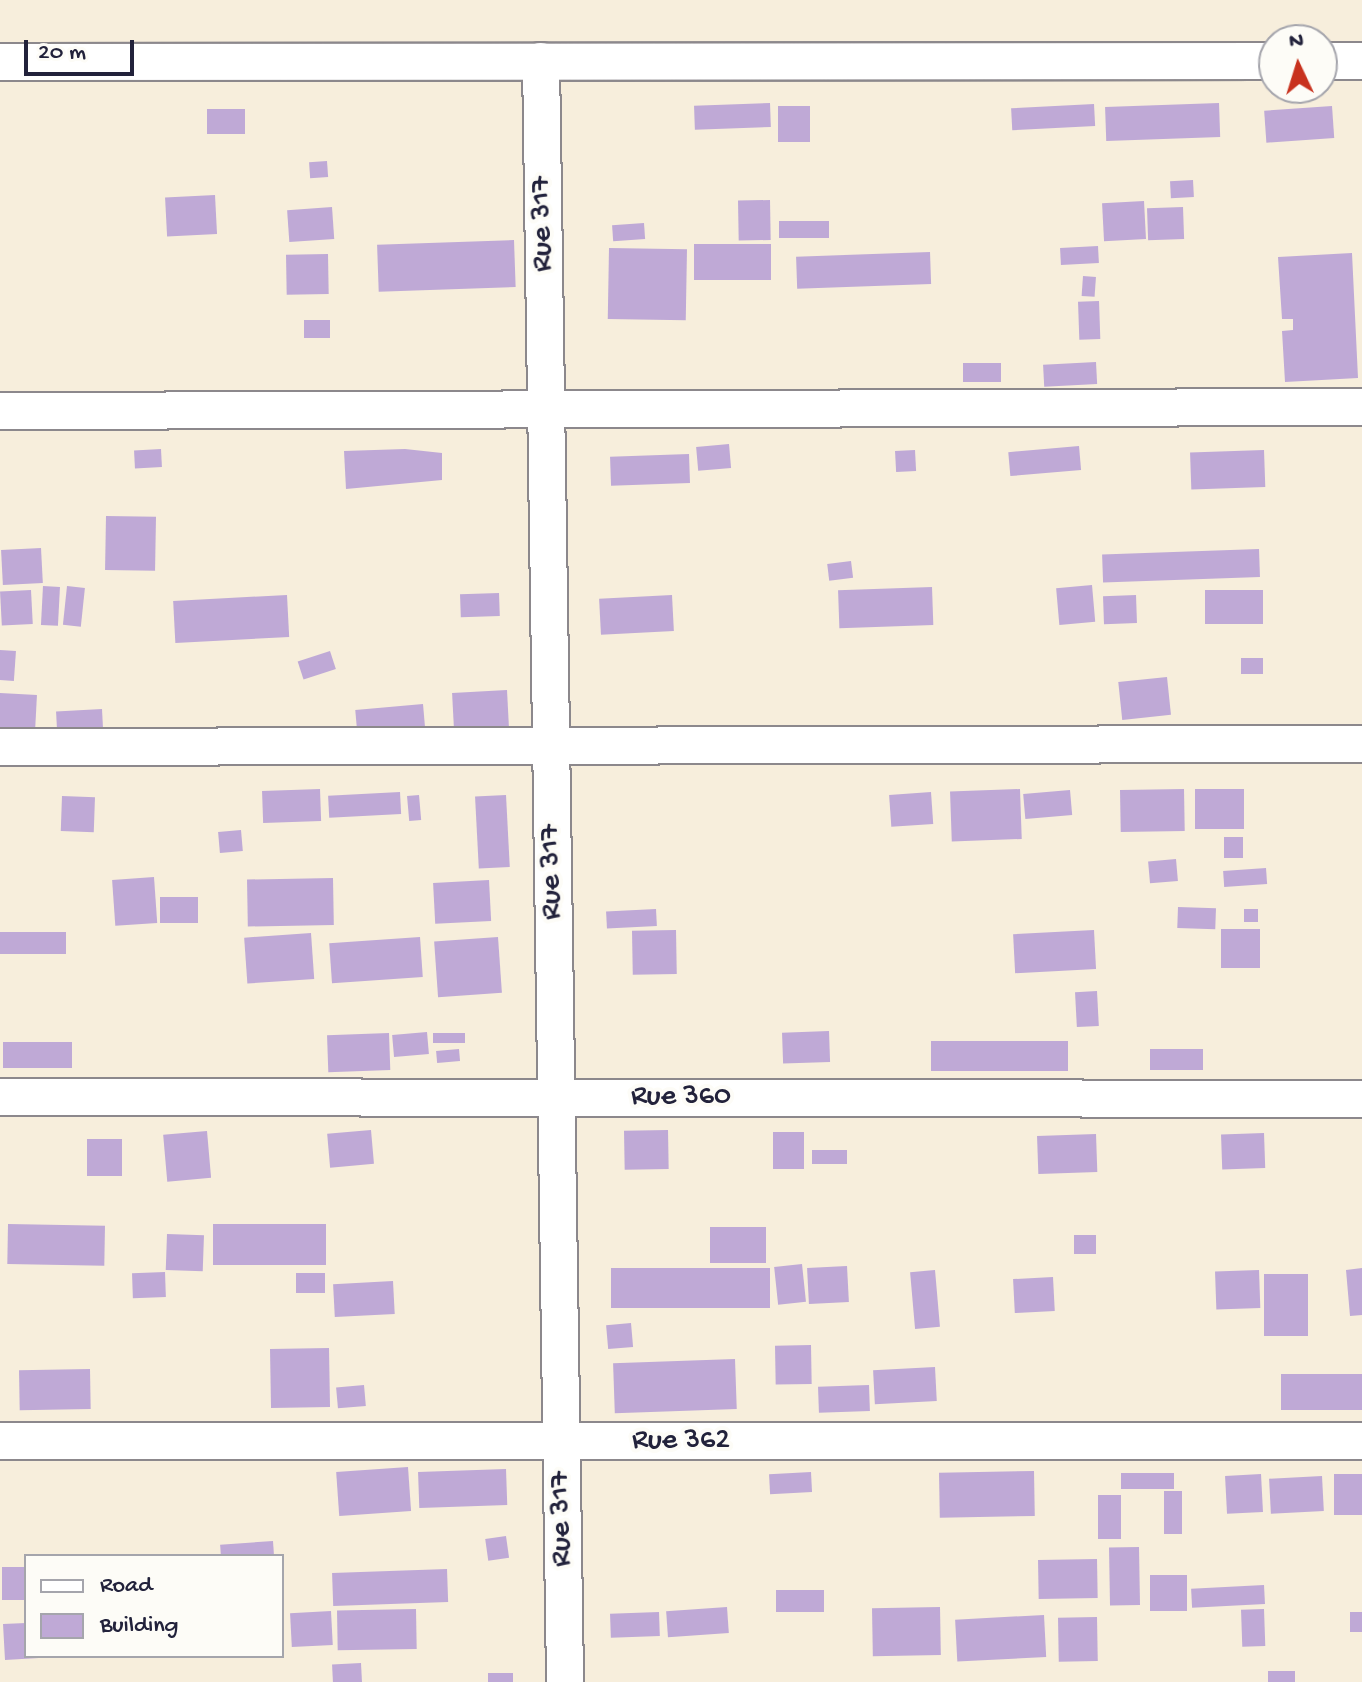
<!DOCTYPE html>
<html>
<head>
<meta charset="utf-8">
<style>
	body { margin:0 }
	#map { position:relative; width:1362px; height:1682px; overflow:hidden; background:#f7eedc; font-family:"Gochi Hand",sans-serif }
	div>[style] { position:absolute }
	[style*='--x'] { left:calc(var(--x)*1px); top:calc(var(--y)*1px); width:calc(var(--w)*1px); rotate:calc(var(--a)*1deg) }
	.building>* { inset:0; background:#bfa9d6; transform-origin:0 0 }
	.roads { filter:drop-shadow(2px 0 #8c888c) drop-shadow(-2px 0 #8c888c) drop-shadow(0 2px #8c888c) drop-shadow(0 -2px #8c888c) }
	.minor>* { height:36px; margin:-18px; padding:0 18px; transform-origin:18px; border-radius:18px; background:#fff }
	span { translate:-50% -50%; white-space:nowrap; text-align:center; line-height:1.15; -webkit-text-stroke:8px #fdfcf7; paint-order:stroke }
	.street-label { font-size:30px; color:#22223b }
	.legend { position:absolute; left:24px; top:1554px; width:260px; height:104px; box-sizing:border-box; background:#fdfcf7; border:2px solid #a5a5ac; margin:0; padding:10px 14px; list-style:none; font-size:24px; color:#22223b }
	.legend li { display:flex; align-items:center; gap:16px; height:40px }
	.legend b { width:40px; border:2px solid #a5a5ac }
	.north { position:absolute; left:1258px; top:24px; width:80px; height:80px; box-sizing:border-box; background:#fdfcf7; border:2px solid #a5a5ac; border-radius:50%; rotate:356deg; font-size:22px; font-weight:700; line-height:32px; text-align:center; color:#22223b }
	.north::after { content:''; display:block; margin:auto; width:28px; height:36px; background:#c8321e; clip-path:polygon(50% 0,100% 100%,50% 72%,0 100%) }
	.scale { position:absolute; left:24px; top:40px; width:110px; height:36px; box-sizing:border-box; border:4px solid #22223b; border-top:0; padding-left:10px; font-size:24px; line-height:28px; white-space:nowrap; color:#22223b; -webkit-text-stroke:6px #fdfcf7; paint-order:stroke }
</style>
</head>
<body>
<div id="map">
	<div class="building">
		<div style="left:770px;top:103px;width:24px;height:76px;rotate:88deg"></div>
		<div style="left:1219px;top:103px;width:34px;height:114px;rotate:88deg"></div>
		<div style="left:1094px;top:104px;width:22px;height:83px;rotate:87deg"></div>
		<div style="left:778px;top:106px;width:32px;height:36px"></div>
		<div style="left:1332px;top:106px;width:32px;height:68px;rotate:86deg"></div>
		<div style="left:207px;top:109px;width:38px;height:25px"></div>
		<div style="left:327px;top:161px;width:16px;height:18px;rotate:86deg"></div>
		<div style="left:1193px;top:180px;width:17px;height:23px;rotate:87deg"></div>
		<div style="left:215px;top:195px;width:39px;height:50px;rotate:87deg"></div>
		<div style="left:770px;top:200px;width:40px;height:32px;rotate:89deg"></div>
		<div style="left:1144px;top:201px;width:38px;height:42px;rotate:87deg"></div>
		<div style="left:332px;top:207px;width:32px;height:45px;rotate:86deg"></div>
		<div style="left:1183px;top:207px;width:32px;height:36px;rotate:88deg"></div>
		<div style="left:829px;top:221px;width:17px;height:50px;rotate:90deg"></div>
		<div style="left:644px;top:223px;width:16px;height:32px;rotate:86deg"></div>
		<div style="left:514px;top:240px;width:47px;height:137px;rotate:88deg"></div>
		<div style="left:771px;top:244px;width:36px;height:77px;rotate:90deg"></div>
		<div style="left:1098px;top:246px;width:17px;height:38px;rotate:87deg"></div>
		<div style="left:609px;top:248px;width:78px;height:71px;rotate:1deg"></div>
		<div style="left:930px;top:252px;width:32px;height:134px;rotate:88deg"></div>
		<div style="clip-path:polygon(1352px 253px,1358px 378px,1285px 382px,1282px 331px,1293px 330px,1293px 319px,1282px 319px,1278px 257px)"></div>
		<div style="left:328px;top:254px;width:40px;height:42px;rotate:89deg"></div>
		<div style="left:1083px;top:276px;width:13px;height:20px;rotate:4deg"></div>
		<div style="left:1099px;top:301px;width:38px;height:21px;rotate:88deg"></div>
		<div style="left:304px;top:320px;width:26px;height:18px"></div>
		<div style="left:1096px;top:362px;width:22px;height:53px;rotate:87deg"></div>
		<div style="left:963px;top:363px;width:38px;height:19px"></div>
		<div style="left:729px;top:444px;width:24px;height:33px;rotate:85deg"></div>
		<div style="left:1079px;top:446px;width:24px;height:71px;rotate:85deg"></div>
		<div style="left:161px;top:449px;width:18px;height:27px;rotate:87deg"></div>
		<div style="clip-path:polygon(405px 449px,442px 453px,442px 480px,346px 489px,344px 451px)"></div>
		<div style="left:915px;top:450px;width:21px;height:20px;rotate:87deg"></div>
		<div style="left:1264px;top:450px;width:37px;height:74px;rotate:88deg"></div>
		<div style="left:689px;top:454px;width:29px;height:79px;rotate:88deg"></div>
		<div style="left:106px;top:516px;width:50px;height:54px;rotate:1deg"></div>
		<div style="left:41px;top:548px;width:35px;height:40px;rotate:87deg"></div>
		<div style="left:1259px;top:549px;width:28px;height:157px;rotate:88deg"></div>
		<div style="left:851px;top:561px;width:17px;height:24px;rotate:83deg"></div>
		<div style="left:1092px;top:585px;width:37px;height:36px;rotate:85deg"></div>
		<div style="left:43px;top:586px;width:17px;height:39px;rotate:3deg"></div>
		<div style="left:67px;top:586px;width:18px;height:39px;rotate:6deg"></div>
		<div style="left:932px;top:587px;width:38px;height:94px;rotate:88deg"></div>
		<div style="left:31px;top:590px;width:34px;height:31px;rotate:87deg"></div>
		<div style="left:1205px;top:590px;width:58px;height:34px"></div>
		<div style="left:499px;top:593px;width:23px;height:39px;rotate:88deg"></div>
		<div style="left:287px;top:595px;width:42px;height:114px;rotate:87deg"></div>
		<div style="left:672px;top:595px;width:36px;height:73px;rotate:87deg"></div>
		<div style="left:1136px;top:595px;width:28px;height:33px;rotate:88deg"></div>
		<div style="left:0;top:650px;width:16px;height:30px;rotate:4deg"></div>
		<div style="left:330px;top:651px;width:19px;height:34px;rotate:72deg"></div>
		<div style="left:1241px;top:658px;width:22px;height:16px"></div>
		<div style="left:1167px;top:677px;width:38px;height:49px;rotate:84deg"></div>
		<div style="left:507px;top:690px;width:39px;height:55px;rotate:87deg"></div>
		<div style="left:0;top:693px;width:37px;height:38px;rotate:3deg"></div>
		<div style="left:423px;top:704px;width:32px;height:68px;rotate:85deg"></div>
		<div style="left:102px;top:709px;width:18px;height:46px;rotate:87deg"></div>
		<div style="left:320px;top:789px;width:32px;height:58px;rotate:88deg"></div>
		<div style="left:1020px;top:789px;width:50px;height:70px;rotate:88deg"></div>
		<div style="left:1184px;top:789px;width:42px;height:64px;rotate:89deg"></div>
		<div style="left:1244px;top:789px;width:40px;height:49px;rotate:90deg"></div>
		<div style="left:1070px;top:790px;width:25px;height:47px;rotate:85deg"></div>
		<div style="left:400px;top:792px;width:22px;height:72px;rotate:87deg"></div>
		<div style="left:931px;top:792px;width:32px;height:42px;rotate:86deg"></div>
		<div style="left:419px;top:795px;width:25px;height:12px;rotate:85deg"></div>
		<div style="left:506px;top:795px;width:72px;height:31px;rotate:87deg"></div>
		<div style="left:62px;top:796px;width:33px;height:35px;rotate:2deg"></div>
		<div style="left:241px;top:830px;width:21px;height:23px;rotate:85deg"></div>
		<div style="left:1224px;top:837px;width:19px;height:21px"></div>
		<div style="left:1176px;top:859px;width:22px;height:28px;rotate:85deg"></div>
		<div style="left:1266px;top:868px;width:16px;height:43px;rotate:86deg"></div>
		<div style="left:154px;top:877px;width:46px;height:42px;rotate:86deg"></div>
		<div style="left:333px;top:878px;width:47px;height:86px;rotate:89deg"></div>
		<div style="left:489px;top:880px;width:41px;height:56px;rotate:87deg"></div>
		<div style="left:160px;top:897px;width:38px;height:26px"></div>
		<div style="left:1178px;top:907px;width:38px;height:21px;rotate:2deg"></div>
		<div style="left:656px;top:909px;width:17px;height:50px;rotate:87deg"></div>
		<div style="left:1244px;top:909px;width:14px;height:13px"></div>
		<div style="left:1221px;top:929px;width:39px;height:39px"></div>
		<div style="left:676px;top:930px;width:44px;height:44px;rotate:89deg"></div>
		<div style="left:1094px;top:930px;width:39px;height:81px;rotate:87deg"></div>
		<div style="left:66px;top:932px;width:22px;height:66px;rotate:90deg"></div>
		<div style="left:311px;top:933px;width:46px;height:67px;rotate:86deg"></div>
		<div style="left:420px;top:937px;width:40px;height:91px;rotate:86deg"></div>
		<div style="left:498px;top:937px;width:56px;height:64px;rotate:86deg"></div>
		<div style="left:1097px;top:991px;width:35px;height:22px;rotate:87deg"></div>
		<div style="left:829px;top:1031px;width:31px;height:47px;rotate:88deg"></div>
		<div style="left:427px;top:1032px;width:22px;height:35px;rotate:85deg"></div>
		<div style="left:389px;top:1033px;width:37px;height:62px;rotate:88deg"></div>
		<div style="left:465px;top:1033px;width:10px;height:32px;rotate:90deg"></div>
		<div style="left:1068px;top:1041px;width:30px;height:137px;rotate:90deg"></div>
		<div style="left:72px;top:1042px;width:26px;height:69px;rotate:90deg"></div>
		<div style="left:459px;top:1049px;width:12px;height:23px;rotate:85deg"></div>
		<div style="left:1203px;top:1049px;width:21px;height:53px;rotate:90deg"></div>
		<div style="left:371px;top:1130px;width:34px;height:44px;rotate:85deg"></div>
		<div style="left:668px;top:1130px;width:39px;height:44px;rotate:89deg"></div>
		<div style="left:207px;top:1131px;width:47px;height:44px;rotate:85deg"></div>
		<div style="left:773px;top:1132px;width:31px;height:37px"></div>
		<div style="left:1264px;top:1133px;width:35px;height:43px;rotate:88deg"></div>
		<div style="left:1096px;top:1134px;width:38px;height:59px;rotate:88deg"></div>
		<div style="left:87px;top:1139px;width:35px;height:37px"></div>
		<div style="left:847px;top:1150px;width:14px;height:35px;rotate:90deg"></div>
		<div style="left:8px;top:1224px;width:97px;height:40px;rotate:1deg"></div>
		<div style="left:326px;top:1224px;width:41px;height:113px;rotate:90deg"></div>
		<div style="left:710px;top:1227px;width:56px;height:36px"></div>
		<div style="left:167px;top:1234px;width:37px;height:36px;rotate:2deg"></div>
		<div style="left:1074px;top:1235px;width:22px;height:19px"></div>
		<div style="left:802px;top:1264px;width:38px;height:28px;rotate:84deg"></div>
		<div style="left:847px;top:1266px;width:36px;height:40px;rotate:87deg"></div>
		<div style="left:770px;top:1268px;width:40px;height:159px;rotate:90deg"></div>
		<div style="clip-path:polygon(1362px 1268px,1362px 1315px,1350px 1316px,1346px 1270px)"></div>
		<div style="left:935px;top:1270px;width:57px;height:25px;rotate:85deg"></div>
		<div style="left:1259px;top:1270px;width:38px;height:44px;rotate:88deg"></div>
		<div style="left:165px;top:1272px;width:25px;height:33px;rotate:88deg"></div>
		<div style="left:296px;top:1273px;width:29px;height:20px"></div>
		<div style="left:1308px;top:1274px;width:62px;height:44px;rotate:90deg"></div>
		<div style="left:1053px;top:1277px;width:34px;height:40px;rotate:87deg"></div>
		<div style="left:393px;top:1281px;width:33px;height:60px;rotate:87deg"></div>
		<div style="left:631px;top:1323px;width:24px;height:25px;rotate:85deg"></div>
		<div style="left:811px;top:1345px;width:39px;height:36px;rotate:89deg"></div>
		<div style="left:329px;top:1348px;width:59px;height:59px;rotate:89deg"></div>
		<div style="left:735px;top:1359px;width:50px;height:122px;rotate:88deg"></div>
		<div style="left:935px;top:1367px;width:34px;height:62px;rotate:87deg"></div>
		<div style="left:90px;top:1369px;width:40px;height:71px;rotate:89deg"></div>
		<div style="left:1362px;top:1374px;width:36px;height:81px;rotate:90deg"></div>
		<div style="left:364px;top:1385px;width:21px;height:28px;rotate:85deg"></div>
		<div style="left:869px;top:1385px;width:26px;height:51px;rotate:88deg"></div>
		<div style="left:408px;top:1467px;width:44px;height:72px;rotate:86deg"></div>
		<div style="left:506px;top:1469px;width:36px;height:88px;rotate:88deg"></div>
		<div style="left:1034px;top:1471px;width:45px;height:95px;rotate:89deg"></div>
		<div style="left:811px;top:1472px;width:20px;height:42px;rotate:87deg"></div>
		<div style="left:1174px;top:1473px;width:16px;height:53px;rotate:90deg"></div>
		<div style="left:1261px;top:1474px;width:38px;height:36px;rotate:87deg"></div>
		<div style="left:1362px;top:1474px;width:41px;height:28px;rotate:90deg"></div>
		<div style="left:1322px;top:1476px;width:35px;height:53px;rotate:87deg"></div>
		<div style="left:1164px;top:1491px;width:18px;height:43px"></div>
		<div style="left:1098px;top:1495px;width:23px;height:44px"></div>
		<div style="left:506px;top:1536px;width:22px;height:21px;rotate:82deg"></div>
		<div style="left:273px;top:1541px;width:15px;height:53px;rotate:86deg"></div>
		<div style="left:1139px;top:1547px;width:58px;height:30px;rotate:89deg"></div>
		<div style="left:1097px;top:1559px;width:39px;height:59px;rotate:89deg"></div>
		<div style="left:26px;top:1567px;width:33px;height:24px;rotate:90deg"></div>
		<div style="left:447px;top:1569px;width:33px;height:115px;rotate:88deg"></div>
		<div style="left:1150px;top:1575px;width:37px;height:36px"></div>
		<div style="left:1264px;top:1585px;width:19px;height:73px;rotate:87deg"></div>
		<div style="left:824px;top:1590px;width:22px;height:48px;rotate:90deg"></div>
		<div style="left:727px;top:1607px;width:26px;height:61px;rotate:86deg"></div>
		<div style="left:940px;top:1607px;width:48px;height:68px;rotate:89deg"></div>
		<div style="left:416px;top:1609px;width:40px;height:79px;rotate:89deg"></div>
		<div style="left:1264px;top:1609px;width:37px;height:23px;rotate:88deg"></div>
		<div style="left:331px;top:1611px;width:34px;height:41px;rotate:87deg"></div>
		<div style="left:659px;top:1612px;width:24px;height:49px;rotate:88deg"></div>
		<div style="left:1350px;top:1612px;width:12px;height:20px"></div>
		<div style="left:1044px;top:1615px;width:42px;height:89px;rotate:87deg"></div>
		<div style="left:1097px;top:1617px;width:44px;height:39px;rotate:89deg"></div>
		<div style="clip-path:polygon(26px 1623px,26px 1656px,39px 1658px,5px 1660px,3px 1624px)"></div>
		<div style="left:361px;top:1663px;width:19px;height:29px;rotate:87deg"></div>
		<div style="left:1268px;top:1671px;width:27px;height:11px"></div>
		<div style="left:513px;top:1673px;width:9px;height:25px;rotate:90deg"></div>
	</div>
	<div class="roads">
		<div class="minor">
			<div style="--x:541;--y:61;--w:1621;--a:89.15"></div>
			<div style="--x:1322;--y:61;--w:40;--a:0"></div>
			<div style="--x:0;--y:62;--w:1274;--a:-0.04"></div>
			<div style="--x:0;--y:411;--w:1362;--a:-0.17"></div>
			<div style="--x:0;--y:747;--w:1362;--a:-0.13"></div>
			<div style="--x:0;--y:1097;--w:1362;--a:0.08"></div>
			<div style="--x:0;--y:1441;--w:1362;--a:0"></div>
		</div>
	</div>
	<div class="street-label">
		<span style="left:544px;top:224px;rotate:-91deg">Rue 317</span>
		<span style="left:553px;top:872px;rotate:-91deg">Rue 317</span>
		<span style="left:681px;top:1098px">Rue 360</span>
		<span style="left:681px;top:1442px">Rue 362</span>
		<span style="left:563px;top:1519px;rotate:-91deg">Rue 317</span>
	</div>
	<ul class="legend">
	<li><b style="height:10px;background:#fff"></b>Road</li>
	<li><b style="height:22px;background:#bfa9d6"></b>Building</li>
	</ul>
	<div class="north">N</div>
	<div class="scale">20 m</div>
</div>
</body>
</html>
